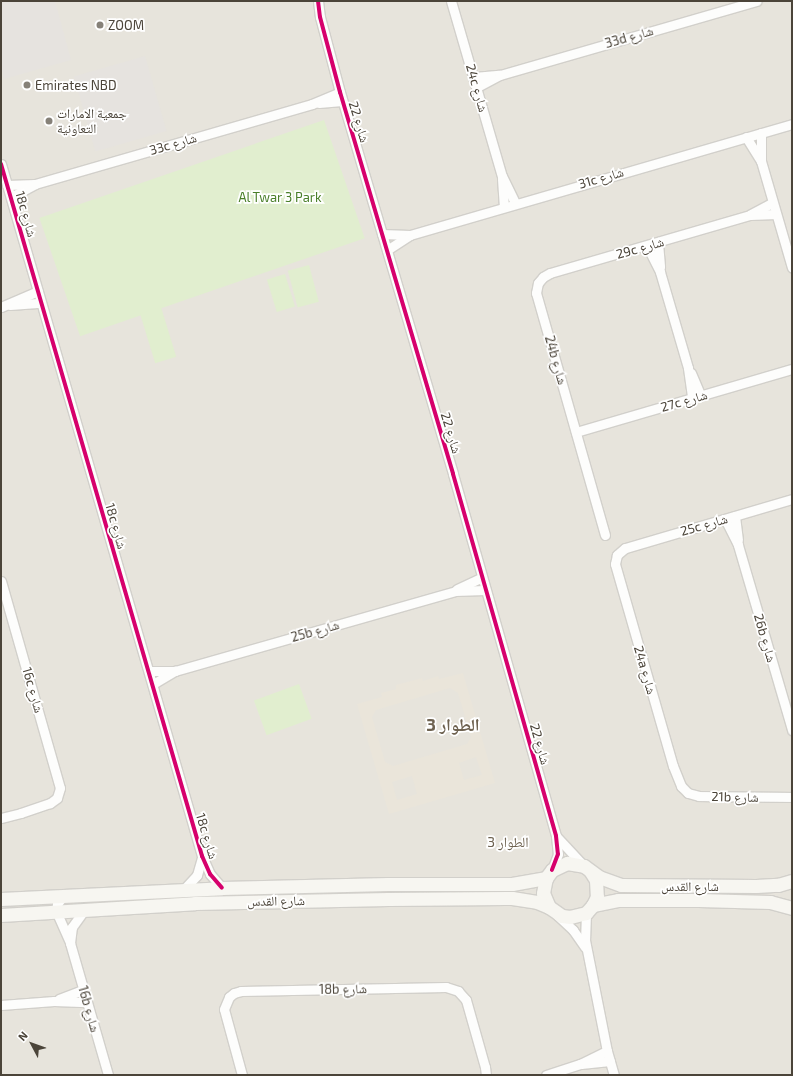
<!DOCTYPE html>
<html>
<head>
<meta charset="utf-8">
<style>
	body { margin:0 }
	#map { position:relative; width:793px; height:1076px; overflow:hidden; background:#f4f2ee; font-family:"Exo 2","Noto Naskh Arabic",sans-serif }
	div>[style] { position:absolute }
	[style*='--x'] { left:calc(var(--x)*1px); top:calc(var(--y)*1px); width:calc(var(--w)*1px); rotate:calc(var(--a)*1deg) }
	.residential>* { inset:0; background:#e7e4dc; transform-origin:0 0 }
	.education>* { inset:0; background:#eae5da }
	.green>* { inset:0; background:#e1eecf; transform-origin:0 0 }
	.parking>* { inset:0; background:#e6e3df; transform-origin:0 0 }
	.roads { filter:drop-shadow(1px 0 #d2d0cb) drop-shadow(-1px 0 #d2d0cb) drop-shadow(0 1px #d2d0cb) drop-shadow(0 -1px #d2d0cb) }
	.minor>* { height:9px; margin:-4.5px; padding:0 4.5px; transform-origin:4.5px; border-radius:4.5px; background:#fdfdfc }
	.secondary>* { height:13px; margin:-6.5px; padding:0 6.5px; transform-origin:6.5px; border-radius:6.5px; background:#f7f6f1 }
	.cycleway>* { height:4px; margin:-2px; padding:0 2px; transform-origin:2px; border-radius:2px; background:#d6006c }
	.dots>* { width:11px; height:11px; translate:-50% -50%; box-sizing:border-box; border:2px solid #fff; border-radius:50% }
	span { translate:-50% -50%; white-space:nowrap; text-align:center; line-height:1.15; -webkit-text-stroke:3.5px #fff; paint-order:stroke }
	.poi-label { font-size:13px; color:#4b4439 }
	.left { translate:0 -50%; text-align:left }
	.street-label { font-size:13px; color:#4b4439 }
	.park-label { font-size:13px; color:#4a7f2a }
	.neighbourhood-label { font-size:14px; color:#6e6250 }
	.district-label { font-size:17px; color:#6e6250; font-weight:700 }
	.frame { position:absolute; inset:0; border:2px solid #4b4439; pointer-events:none }
	.north { position:absolute; left:12px; top:1024px; width:40px; height:40px; -webkit-text-stroke:3px #fff; paint-order:stroke; rotate:311deg; font-size:11px; font-weight:700; line-height:16px; text-align:center; color:#4b4439 }
	.north::after { content:''; display:block; margin:auto; width:14px; height:18px; background:#4b4439; clip-path:polygon(50% 0,100% 100%,50% 72%,0 100%) }
</style>
</head>
<body>
<div id="map">
	<div class="residential">
		<div style="left:1px;top:1px;width:791px;height:1074px"></div>
	</div>
	<div class="education">
		<div style="clip-path:polygon(evenodd,463px 673px,495px 783px,389px 814px,357px 704px,382px 697px,381px 693px,396px 689px,396px 685px,422px 678px,423px 681px,438px 676px,439px 679px,463px 673px,450px 688px,458px 693px,471px 737px,467px 744px,393px 766px,385px 762px,372px 717px,376px 710px,450px 688px,463px 673px,476px 757px,482px 775px,464px 780px,459px 763px,476px 757px,463px 673px,412px 776px,417px 794px,397px 800px,392px 782px,412px 776px)"></div>
	</div>
	<div class="green">
		<div style="left:324px;top:120px;width:125px;height:301px;rotate:71deg"></div>
		<div style="left:309px;top:265px;width:38px;height:22px;rotate:75deg"></div>
		<div style="left:285px;top:274px;width:34px;height:19px;rotate:73deg"></div>
		<div style="left:161px;top:307px;width:52px;height:22px;rotate:73deg"></div>
		<div style="left:299px;top:684px;width:37px;height:48px;rotate:70deg"></div>
	</div>
	<div class="parking">
		<div style="clip-path:polygon(1px 1px,55px 1px,71px 60px,4px 79px,1px 65px)"></div>
		<div style="left:145px;top:56px;width:78px;height:74px;rotate:74deg"></div>
	</div>
	<div class="roads">
		<div class="minor">
			<div style="--x:318;--y:1;--w:16;--a:83"></div>
			<div style="--x:320;--y:17;--w:78;--a:75.1"></div>
			<div style="--x:340;--y:92;--w:398;--a:73.5"></div>
			<div style="--x:453;--y:474;--w:376;--a:74.1"></div>
			<div style="--x:556;--y:836;--w:18;--a:84"></div>
			<div style="--x:558;--y:854;--w:17;--a:111"></div>
			<div style="--x:451;--y:1;--w:182;--a:73.8"></div>
			<div style="--x:502;--y:176;--w:30;--a:64"></div>
			<div style="--x:474;--y:77;--w:25;--a:-5"></div>
			<div style="--x:477;--y:87;--w:26;--a:-28"></div>
			<div style="--x:500;--y:75;--w:267;--a:-16.1"></div>
			<div style="--x:319;--y:103;--w:23;--a:-5"></div>
			<div style="--x:761;--y:133;--w:28;--a:90"></div>
			<div style="--x:761;--y:161;--w:111;--a:73.8"></div>
			<div style="--x:746;--y:137;--w:28;--a:58"></div>
			<div style="--x:1;--y:164;--w:721;--a:73.8"></div>
			<div style="--x:202;--y:856;--w:20;--a:66"></div>
			<div style="--x:210;--y:874;--w:18;--a:49"></div>
			<div style="--x:502;--y:179;--w:27;--a:86"></div>
			<div style="--x:7;--y:185;--w:28;--a:-2"></div>
			<div style="--x:11;--y:197;--w:27;--a:-28"></div>
			<div style="--x:35;--y:184;--w:288;--a:-16.1"></div>
			<div style="--x:312;--y:104;--w:30;--a:-23"></div>
			<div style="--x:751;--y:214;--w:24;--a:-28"></div>
			<div style="--x:382;--y:234;--w:28;--a:2"></div>
			<div style="--x:658;--y:243;--w:24;--a:85"></div>
			<div style="--x:647;--y:246;--w:29;--a:63"></div>
			<div style="--x:660;--y:272;--w:100;--a:73.7"></div>
			<div style="--x:688;--y:368;--w:30;--a:82"></div>
			<div style="--x:387;--y:250;--w:27;--a:-33"></div>
			<div style="--x:410;--y:235;--w:398;--a:-16.2"></div>
			<div style="--x:10;--y:305;--w:31;--a:-4"></div>
			<div style="--x:1;--y:307;--w:40;--a:-23.4"></div>
			<div style="--x:691;--y:373;--w:25;--a:67"></div>
			<div style="--x:576;--y:432;--w:225;--a:-16.3"></div>
			<div style="--x:792;--y:499;--w:174;--a:163.6"></div>
			<div style="--x:625;--y:548;--w:11;--a:139"></div>
			<div style="--x:617;--y:555;--w:9;--a:103"></div>
			<div style="--x:615;--y:564;--w:210;--a:74"></div>
			<div style="--x:673;--y:766;--w:22;--a:68"></div>
			<div style="--x:681;--y:786;--w:10;--a:45"></div>
			<div style="--x:688;--y:793;--w:11;--a:15"></div>
			<div style="--x:699;--y:796;--w:93;--a:0.6"></div>
			<div style="--x:735;--y:516;--w:24;--a:83"></div>
			<div style="--x:725;--y:519;--w:29;--a:63"></div>
			<div style="--x:738;--y:545;--w:193;--a:73.7"></div>
			<div style="--x:605;--y:535;--w:252;--a:-105.9"></div>
			<div style="--x:536;--y:293;--w:10;--a:-79"></div>
			<div style="--x:538;--y:283;--w:8;--a:-50"></div>
			<div style="--x:543;--y:277;--w:8;--a:-30"></div>
			<div style="--x:550;--y:273;--w:208;--a:-16.2"></div>
			<div style="--x:750;--y:215;--w:26;--a:-2"></div>
			<div style="--x:1;--y:581;--w:215;--a:74.1"></div>
			<div style="--x:60;--y:788;--w:10;--a:107"></div>
			<div style="--x:57;--y:798;--w:9;--a:144"></div>
			<div style="--x:50;--y:803;--w:31;--a:161"></div>
			<div style="--x:21;--y:813;--w:21;--a:166"></div>
			<div style="--x:457;--y:589;--w:26;--a:-25"></div>
			<div style="--x:149;--y:671;--w:26;--a:0"></div>
			<div style="--x:153;--y:684;--w:26;--a:-31"></div>
			<div style="--x:175;--y:671;--w:291;--a:-15.9"></div>
			<div style="--x:455;--y:591;--w:30;--a:-2"></div>
			<div style="--x:556;--y:836;--w:41;--a:47"></div>
			<div style="--x:184;--y:889;--w:19;--a:-47"></div>
			<div style="--x:197;--y:875;--w:19;--a:-74"></div>
			<div style="--x:64;--y:895;--w:11;--a:128"></div>
			<div style="--x:57;--y:904;--w:7;--a:98"></div>
			<div style="--x:56;--y:911;--w:35;--a:66"></div>
			<div style="--x:70;--y:943;--w:137;--a:73.9"></div>
			<div style="--x:586;--y:913;--w:27;--a:92"></div>
			<div style="--x:585;--y:940;--w:113;--a:78.8"></div>
			<div style="--x:607;--y:1051;--w:25;--a:74"></div>
			<div style="--x:557;--y:915;--w:22;--a:43"></div>
			<div style="--x:573;--y:930;--w:21;--a:55"></div>
			<div style="--x:70;--y:943;--w:16;--a:-83"></div>
			<div style="--x:72;--y:927;--w:22;--a:-54"></div>
			<div style="--x:59;--y:999;--w:26;--a:-21"></div>
			<div style="--x:1;--y:1005;--w:53;--a:-4.3"></div>
			<div style="--x:54;--y:1001;--w:33;--a:2"></div>
			<div style="--x:581;--y:1064;--w:29;--a:-6"></div>
			<div style="--x:242;--y:1075;--w:68;--a:-105.3"></div>
			<div style="--x:224;--y:1009;--w:13;--a:-67"></div>
			<div style="--x:229;--y:997;--w:6;--a:-39"></div>
			<div style="--x:234;--y:993;--w:7;--a:-16"></div>
			<div style="--x:241;--y:991;--w:205;--a:-1.1"></div>
			<div style="--x:446;--y:987;--w:13;--a:18"></div>
			<div style="--x:458;--y:991;--w:12;--a:48"></div>
			<div style="--x:466;--y:1000;--w:70;--a:74.2"></div>
			<div style="--x:485;--y:1067;--w:8;--a:83"></div>
			<div style="--x:546;--y:1075;--w:36;--a:-18"></div>
			<div style="--x:580;--y:1064;--w:30;--a:-26"></div>
		</div>
		<div class="secondary">
			<div style="--x:591;--y:872;--w:9;--a:58"></div>
			<div style="--x:596;--y:880;--w:17;--a:87"></div>
			<div style="--x:597;--y:897;--w:9;--a:117"></div>
			<div style="--x:593;--y:905;--w:11;--a:131"></div>
			<div style="--x:586;--y:913;--w:16;--a:166"></div>
			<div style="--x:570;--y:917;--w:8;--a:-173"></div>
			<div style="--x:562;--y:916;--w:16;--a:-145"></div>
			<div style="--x:549;--y:907;--w:15;--a:-113"></div>
			<div style="--x:543;--y:893;--w:15;--a:-79"></div>
			<div style="--x:546;--y:878;--w:10;--a:-53"></div>
			<div style="--x:552;--y:870;--w:17;--a:-25"></div>
			<div style="--x:567;--y:863;--w:17;--a:10"></div>
			<div style="--x:584;--y:866;--w:19;--a:36"></div>
			<div style="--x:599;--y:877;--w:23;--a:20"></div>
			<div style="--x:621;--y:885;--w:135;--a:0.4"></div>
			<div style="--x:756;--y:886;--w:22;--a:-3"></div>
			<div style="--x:778;--y:885;--w:15;--a:-16"></div>
			<div style="--x:1;--y:899;--w:221;--a:-2.8"></div>
			<div style="--x:222;--y:888;--w:166;--a:-1.4"></div>
			<div style="--x:388;--y:884;--w:124;--a:0"></div>
			<div style="--x:512;--y:884;--w:35;--a:-10"></div>
			<div style="--x:593;--y:905;--w:25;--a:-11"></div>
			<div style="--x:618;--y:900;--w:81;--a:0"></div>
			<div style="--x:699;--y:900;--w:71;--a:1.6"></div>
			<div style="--x:770;--y:902;--w:23;--a:15"></div>
			<div style="--x:1;--y:915;--w:194;--a:-3.5"></div>
			<div style="--x:195;--y:903;--w:193;--a:-1.2"></div>
			<div style="--x:388;--y:899;--w:124;--a:-0.5"></div>
			<div style="--x:512;--y:898;--w:25;--a:9"></div>
			<div style="--x:537;--y:902;--w:13;--a:23"></div>
		</div>
	</div>
	<div class="cycleway">
		<div style="--x:318;--y:1;--w:16;--a:83"></div>
		<div style="--x:320;--y:17;--w:78;--a:75.1"></div>
		<div style="--x:340;--y:92;--w:398;--a:73.5"></div>
		<div style="--x:453;--y:474;--w:376;--a:74.1"></div>
		<div style="--x:556;--y:836;--w:18;--a:84"></div>
		<div style="--x:558;--y:854;--w:17;--a:111"></div>
		<div style="--x:1;--y:164;--w:721;--a:73.8"></div>
		<div style="--x:202;--y:856;--w:20;--a:66"></div>
		<div style="--x:210;--y:874;--w:18;--a:49"></div>
	</div>
	<div class="dots">
		<div style="left:100px;top:25px;background:#868178"></div>
		<div style="left:27px;top:85px;background:#868178"></div>
		<div style="left:49px;top:121px;background:#868178"></div>
	</div>
	<div class="poi-label">
		<span class="left" style="left:108px;top:25px">ZOOM</span>
		<span class="left" style="left:35px;top:85px">Emirates NBD</span>
		<span class="left" style="left:57px;top:121px">جمعية الامارات<br>التعاونية</span>
	</div>
	<div class="street-label">
		<span style="left:629px;top:37px;rotate:-16deg">33d شارع</span>
		<span style="left:477px;top:88px;rotate:74deg">24c شارع</span>
		<span style="left:359px;top:122px;rotate:73deg">شارع 22</span>
		<span style="left:173px;top:144px;rotate:-16deg">33c شارع</span>
		<span style="left:601px;top:178px;rotate:-16deg">31c شارع</span>
		<span style="left:26px;top:214px;rotate:74deg">18c شارع</span>
		<span style="left:640px;top:248px;rotate:-16deg">29c شارع</span>
		<span style="left:556px;top:360px;rotate:74deg">24b شارع</span>
		<span style="left:684px;top:401px;rotate:-16deg">27c شارع</span>
		<span style="left:451px;top:433px;rotate:73deg">شارع 22</span>
		<span style="left:704px;top:525px;rotate:-16deg">25c شارع</span>
		<span style="left:116px;top:526px;rotate:74deg">18c شارع</span>
		<span style="left:315px;top:631px;rotate:-16deg">25b شارع</span>
		<span style="left:765px;top:638px;rotate:74deg">26b شارع</span>
		<span style="left:645px;top:670px;rotate:74deg">24a شارع</span>
		<span style="left:33px;top:690px;rotate:74deg">16c شارع</span>
		<span style="left:540px;top:744px;rotate:74deg">شارع 22</span>
		<span style="left:735px;top:797px;rotate:1deg">21b شارع</span>
		<span style="left:207px;top:836px;rotate:73deg">18c شارع</span>
		<span style="left:690px;top:886px">شارع القدس</span>
		<span style="left:276px;top:901px;rotate:-1deg">شارع القدس</span>
		<span style="left:343px;top:989px;rotate:-1deg">18b شارع</span>
		<span style="left:89px;top:1009px;rotate:74deg">16b شارع</span>
	</div>
	<div class="park-label">
		<span style="left:280px;top:197px">Al Twar 3 Park</span>
	</div>
	<div class="neighbourhood-label">
		<span style="left:508px;top:842px">الطوار 3</span>
	</div>
	<div class="district-label">
		<span style="left:453px;top:725px">الطوار 3</span>
	</div>
	<div class="frame"></div>
	<div class="north">N</div>
</div>
</body>
</html>
